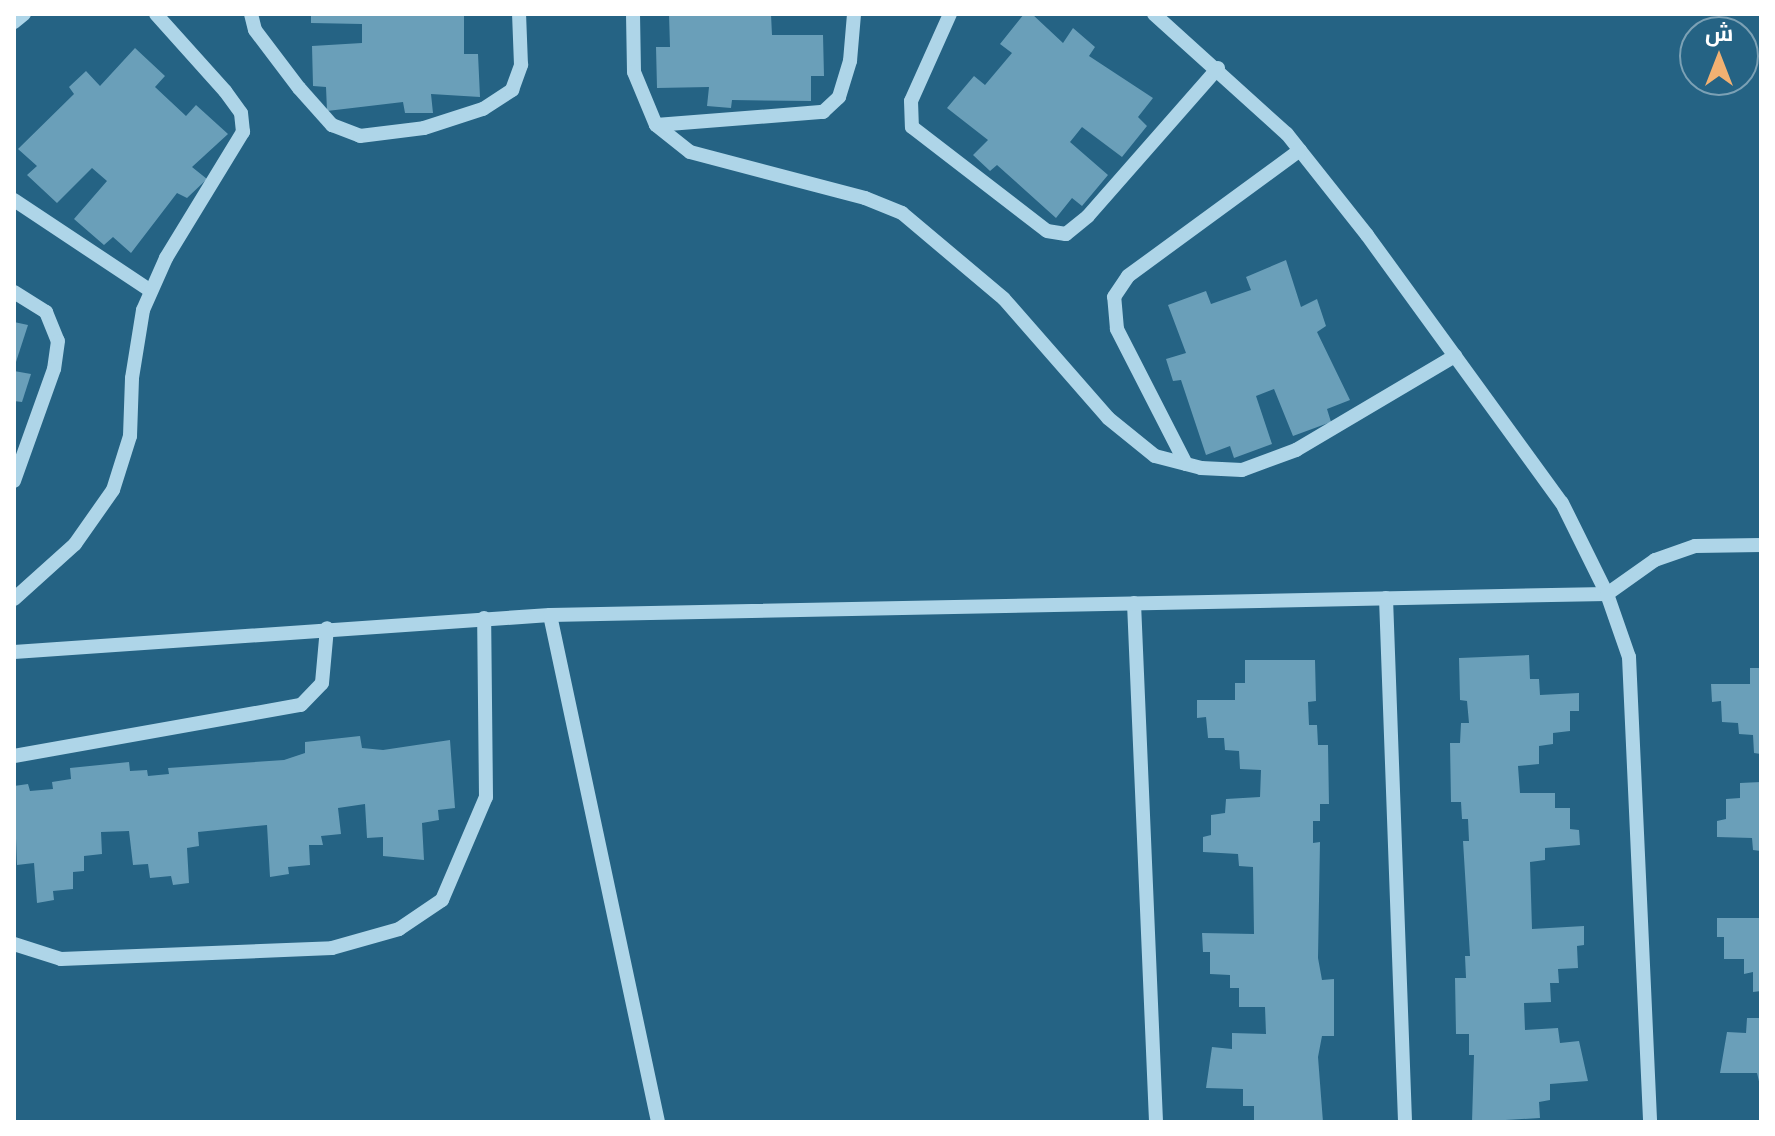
<!DOCTYPE html>
<html>
<head>
<meta charset="utf-8">
<style>
	body { margin:0 }
	#map { position:relative; width:1775px; height:1136px; overflow:hidden; background:#256384; font-family:Roboto,Cairo,sans-serif }
	div>[style] { position:absolute }
	[style*='--x'] { left:calc(var(--x)*1px); top:calc(var(--y)*1px); width:calc(var(--w)*1px); rotate:calc(var(--a)*1deg) }
	.building>* { inset:0; background:#6a9fb9 }
	.minor>* { height:14px; margin:-7px; padding:0 7px; transform-origin:7px; border-radius:7px; background:#aed5e8 }
	span { translate:-50% -50%; white-space:nowrap; text-align:center; line-height:1.15; -webkit-text-stroke:8px #256384; paint-order:stroke }
	.frame { position:absolute; inset:0; border:16px solid #fff; pointer-events:none }
	.north { position:absolute; left:1679px; top:16px; width:80px; height:80px; box-sizing:border-box; background:#256384; border:2px solid #7ca1b5; border-radius:50%; rotate:0deg; font-size:22px; font-weight:700; line-height:32px; text-align:center; color:#fff }
	.north::after { content:''; display:block; margin:auto; width:28px; height:36px; background:#f2b172; clip-path:polygon(50% 0,100% 100%,50% 72%,0 100%) }
</style>
</head>
<body>
<div id="map">
	<div class="building">
		<div style="clip-path:polygon(311px 14px,464px 14px,464px 54px,478px 54px,480px 97px,431px 94px,433px 113px,405px 113px,403px 102px,327px 111px,326px 87px,313px 86px,312px 46px,362px 43px,362px 24px,311px 23px)"></div>
		<div style="clip-path:polygon(669px 14px,771px 14px,772px 35px,823px 35px,824px 76px,811px 76px,811px 101px,732px 100px,731px 108px,707px 106px,709px 87px,657px 88px,656px 47px,670px 47px)"></div>
		<div style="clip-path:polygon(1024px 14px,1032px 14px,1063px 43px,1073px 28px,1095px 47px,1089px 56px,1153px 98px,1138px 117px,1147px 126px,1122px 157px,1082px 127px,1070px 142px,1108px 175px,1082px 206px,1072px 198px,1056px 218px,997px 165px,990px 171px,973px 155px,988px 140px,947px 108px,974px 76px,985px 85px,1012px 53px,1000px 44px)"></div>
		<div style="clip-path:polygon(135px 48px,165px 76px,155px 87px,186px 116px,196px 105px,228px 134px,192px 167px,207px 179px,187px 198px,177px 193px,131px 253px,113px 237px,104px 245px,74px 219px,107px 181px,92px 168px,57px 203px,27px 175px,37px 166px,18px 149px,74px 94px,69px 87px,86px 71px,100px 86px)"></div>
		<div style="clip-path:polygon(1286px 260px,1301px 307px,1317px 299px,1326px 326px,1317px 332px,1350px 400px,1327px 409px,1331px 422px,1293px 436px,1274px 389px,1256px 396px,1272px 444px,1234px 458px,1230px 446px,1206px 455px,1181px 380px,1173px 381px,1166px 359px,1186px 353px,1168px 305px,1206px 291px,1211px 304px,1251px 290px,1246px 277px)"></div>
		<div style="clip-path:polygon(14px 322px,28px 325px,15px 365px,14px 365px)"></div>
		<div style="clip-path:polygon(14px 371px,31px 374px,22px 402px,14px 401px)"></div>
		<div style="clip-path:polygon(1529px 655px,1530px 679px,1539px 679px,1540px 695px,1579px 693px,1579px 711px,1570px 711px,1570px 731px,1553px 733px,1553px 744px,1539px 746px,1539px 764px,1518px 766px,1520px 793px,1555px 793px,1555px 808px,1570px 808px,1570px 829px,1579px 830px,1580px 845px,1545px 848px,1545px 860px,1530px 862px,1532px 929px,1584px 926px,1584px 945px,1577px 946px,1578px 968px,1558px 969px,1559px 983px,1550px 983px,1551px 1002px,1524px 1003px,1525px 1030px,1558px 1028px,1560px 1043px,1579px 1041px,1588px 1081px,1550px 1084px,1550px 1100px,1539px 1102px,1540px 1118px,1472px 1122px,1474px 1055px,1469px 1055px,1469px 1034px,1456px 1034px,1455px 978px,1466px 978px,1465px 956px,1470px 956px,1463px 841px,1469px 841px,1468px 819px,1462px 819px,1461px 802px,1451px 802px,1450px 743px,1460px 743px,1461px 723px,1469px 723px,1467px 701px,1460px 700px,1459px 658px)"></div>
		<div style="clip-path:polygon(1245px 660px,1315px 660px,1316px 701px,1308px 702px,1309px 725px,1317px 725px,1318px 745px,1328px 745px,1329px 804px,1320px 804px,1320px 821px,1313px 821px,1313px 843px,1320px 842px,1318px 958px,1322px 980px,1334px 979px,1334px 1036px,1322px 1036px,1318px 1057px,1323px 1122px,1254px 1122px,1254px 1106px,1243px 1106px,1243px 1089px,1206px 1088px,1212px 1047px,1232px 1049px,1232px 1033px,1266px 1034px,1265px 1007px,1239px 1007px,1239px 988px,1230px 988px,1230px 975px,1210px 974px,1210px 952px,1203px 952px,1202px 933px,1254px 934px,1253px 867px,1239px 866px,1238px 854px,1203px 852px,1203px 837px,1211px 835px,1211px 815px,1225px 813px,1226px 799px,1260px 797px,1261px 770px,1240px 769px,1239px 751px,1225px 750px,1224px 738px,1208px 738px,1206px 717px,1197px 718px,1197px 700px,1235px 700px,1235px 683px,1245px 683px)"></div>
		<div style="clip-path:polygon(1750px 668px,1761px 668px,1761px 754px,1754px 753px,1753px 735px,1739px 734px,1738px 723px,1722px 722px,1721px 701px,1712px 702px,1711px 684px,1750px 684px)"></div>
		<div style="clip-path:polygon(360px 736px,362px 748px,383px 750px,450px 740px,455px 808px,438px 810px,439px 820px,422px 823px,424px 860px,383px 856px,383px 837px,367px 838px,365px 804px,338px 808px,341px 834px,321px 836px,323px 845px,309px 845px,310px 865px,288px 867px,289px 874px,270px 877px,267px 825px,198px 832px,199px 846px,187px 848px,189px 883px,173px 885px,171px 876px,150px 878px,148px 864px,133px 865px,129px 831px,101px 832px,102px 854px,84px 856px,84px 871px,73px 872px,73px 889px,53px 891px,54px 900px,37px 903px,34px 863px,17px 865px,14px 786px,28px 784px,30px 791px,53px 789px,52px 782px,71px 779px,70px 768px,129px 762px,130px 771px,147px 770px,148px 776px,169px 774px,168px 768px,284px 760px,305px 753px,305px 742px)"></div>
		<div style="clip-path:polygon(1761px 782px,1761px 851px,1753px 850px,1752px 838px,1717px 837px,1717px 821px,1726px 819px,1726px 799px,1740px 798px,1740px 783px)"></div>
		<div style="clip-path:polygon(1717px 918px,1761px 918px,1761px 991px,1753px 992px,1753px 972px,1744px 974px,1744px 959px,1724px 959px,1724px 937px,1717px 937px)"></div>
		<div style="clip-path:polygon(1747px 1018px,1761px 1018px,1761px 1090px,1757px 1073px,1720px 1073px,1727px 1032px,1746px 1033px)"></div>
	</div>
	<div class="minor">
		<div style="--x:251;--y:14;--w:16;--a:76"></div>
		<div style="--x:255;--y:30;--w:73;--a:52.8"></div>
		<div style="--x:299;--y:88;--w:50;--a:48.3"></div>
		<div style="--x:332;--y:125;--w:30;--a:21"></div>
		<div style="--x:360;--y:136;--w:64;--a:-7.1"></div>
		<div style="--x:424;--y:128;--w:62;--a:-17.9"></div>
		<div style="--x:483;--y:109;--w:35;--a:-33"></div>
		<div style="--x:512;--y:90;--w:27;--a:-70"></div>
		<div style="--x:521;--y:65;--w:51;--a:-92.2"></div>
		<div style="--x:633;--y:14;--w:58;--a:89"></div>
		<div style="--x:634;--y:72;--w:57;--a:67.5"></div>
		<div style="--x:656;--y:125;--w:43;--a:38.5"></div>
		<div style="--x:690;--y:152;--w:181;--a:14.7"></div>
		<div style="--x:865;--y:198;--w:40;--a:22"></div>
		<div style="--x:902;--y:213;--w:133;--a:40.1"></div>
		<div style="--x:1004;--y:299;--w:158;--a:48.8"></div>
		<div style="--x:1108;--y:418;--w:60;--a:39"></div>
		<div style="--x:1155;--y:456;--w:48;--a:14.6"></div>
		<div style="--x:1201;--y:468;--w:41;--a:2.8"></div>
		<div style="--x:1242;--y:470;--w:58;--a:-20.3"></div>
		<div style="--x:1296;--y:450;--w:185;--a:-30.6"></div>
		<div style="--x:950;--y:14;--w:95;--a:114.1"></div>
		<div style="--x:911;--y:101;--w:26;--a:88"></div>
		<div style="--x:912;--y:127;--w:170;--a:37.6"></div>
		<div style="--x:1047;--y:231;--w:19;--a:9"></div>
		<div style="--x:1066;--y:234;--w:28;--a:-39"></div>
		<div style="--x:1088;--y:216;--w:197;--a:-48.7"></div>
		<div style="--x:1154;--y:14;--w:179;--a:42.1"></div>
		<div style="--x:1287;--y:134;--w:129;--a:51.6"></div>
		<div style="--x:1367;--y:235;--w:331;--a:54"></div>
		<div style="--x:1562;--y:503;--w:102;--a:63.7"></div>
		<div style="--x:1607;--y:594;--w:67;--a:70.8"></div>
		<div style="--x:1629;--y:657;--w:465;--a:87.4"></div>
		<div style="--x:14;--y:22;--w:13;--a:-39"></div>
		<div style="--x:656;--y:125;--w:168;--a:-4.5"></div>
		<div style="--x:823;--y:112;--w:22;--a:-43"></div>
		<div style="--x:839;--y:97;--w:38;--a:-73"></div>
		<div style="--x:850;--y:61;--w:47;--a:-85.1"></div>
		<div style="--x:14;--y:200;--w:164;--a:33.6"></div>
		<div style="--x:14;--y:292;--w:38;--a:32"></div>
		<div style="--x:46;--y:312;--w:31;--a:68"></div>
		<div style="--x:58;--y:341;--w:28;--a:98"></div>
		<div style="--x:54;--y:369;--w:119;--a:109.7"></div>
		<div style="--x:1186;--y:464;--w:152;--a:-117.1"></div>
		<div style="--x:1117;--y:329;--w:32;--a:-95"></div>
		<div style="--x:1114;--y:297;--w:25;--a:-56"></div>
		<div style="--x:1128;--y:276;--w:213;--a:-36.2"></div>
		<div style="--x:1386;--y:598;--w:524;--a:87.92"></div>
		<div style="--x:14;--y:599;--w:82;--a:-42"></div>
		<div style="--x:75;--y:544;--w:66;--a:-54.9"></div>
		<div style="--x:113;--y:490;--w:57;--a:-72.5"></div>
		<div style="--x:130;--y:436;--w:58;--a:-88"></div>
		<div style="--x:132;--y:378;--w:69;--a:-80.8"></div>
		<div style="--x:143;--y:310;--w:57;--a:-66.1"></div>
		<div style="--x:166;--y:258;--w:148;--a:-58.6"></div>
		<div style="--x:243;--y:132;--w:19;--a:-96"></div>
		<div style="--x:241;--y:113;--w:27;--a:-126"></div>
		<div style="--x:225;--y:91;--w:103;--a:-131.9"></div>
		<div style="--x:1134;--y:603;--w:519;--a:87.57"></div>
		<div style="--x:550;--y:615;--w:518;--a:77.97"></div>
		<div style="--x:14;--y:652;--w:537;--a:-3.95"></div>
		<div style="--x:550;--y:615;--w:1057;--a:-1.14"></div>
		<div style="--x:1607;--y:594;--w:59;--a:-35.3"></div>
		<div style="--x:1655;--y:560;--w:42;--a:-19.3"></div>
		<div style="--x:1695;--y:546;--w:66;--a:-0.9"></div>
		<div style="--x:14;--y:756;--w:291;--a:-10.1"></div>
		<div style="--x:301;--y:705;--w:30;--a:-46"></div>
		<div style="--x:322;--y:683;--w:55;--a:-84.8"></div>
		<div style="--x:14;--y:944;--w:49;--a:17.7"></div>
		<div style="--x:61;--y:959;--w:271;--a:-2.3"></div>
		<div style="--x:332;--y:948;--w:70;--a:-15.8"></div>
		<div style="--x:399;--y:929;--w:52;--a:-34"></div>
		<div style="--x:442;--y:900;--w:112;--a:-66.9"></div>
		<div style="--x:486;--y:797;--w:179;--a:-90.6"></div>
	</div>
	<div class="frame"></div>
	<div class="north">ش</div>
</div>
</body>
</html>
